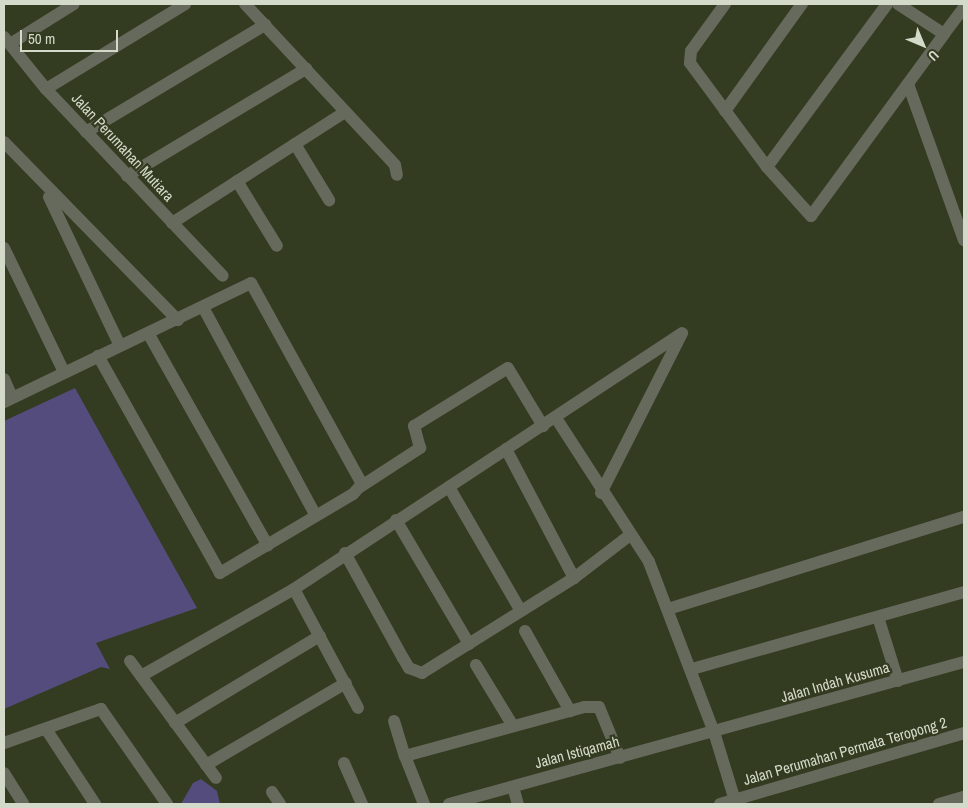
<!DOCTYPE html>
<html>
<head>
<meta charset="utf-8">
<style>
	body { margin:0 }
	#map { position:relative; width:968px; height:808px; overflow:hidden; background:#333b20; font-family:"Archivo Narrow",sans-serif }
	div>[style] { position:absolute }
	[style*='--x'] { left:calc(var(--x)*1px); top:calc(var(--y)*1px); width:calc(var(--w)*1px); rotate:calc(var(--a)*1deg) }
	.green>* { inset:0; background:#544c7c }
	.street>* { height:12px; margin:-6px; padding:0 6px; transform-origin:6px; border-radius:6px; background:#666a5d }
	span { translate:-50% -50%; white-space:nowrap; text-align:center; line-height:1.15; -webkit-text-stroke:4.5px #333b20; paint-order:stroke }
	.street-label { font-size:15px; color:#d4daca }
	.frame { position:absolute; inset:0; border:5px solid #d4daca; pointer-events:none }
	.north { position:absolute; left:898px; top:20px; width:50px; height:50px; -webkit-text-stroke:4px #333b20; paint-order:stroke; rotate:135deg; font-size:14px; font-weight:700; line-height:20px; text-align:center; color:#d4daca }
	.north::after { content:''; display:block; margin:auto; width:18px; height:22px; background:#d4daca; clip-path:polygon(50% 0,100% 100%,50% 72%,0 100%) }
	.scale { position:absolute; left:20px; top:30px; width:98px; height:22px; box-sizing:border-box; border:2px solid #d4daca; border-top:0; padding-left:6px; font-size:15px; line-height:18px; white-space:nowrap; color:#d4daca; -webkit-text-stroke:4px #333b20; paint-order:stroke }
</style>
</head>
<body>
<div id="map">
	<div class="green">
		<div style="clip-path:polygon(75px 388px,197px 608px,96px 643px,110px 669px,101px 667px,4px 709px,4px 421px)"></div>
		<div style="clip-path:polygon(201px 779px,217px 791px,220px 804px,181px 804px,193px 783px)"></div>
	</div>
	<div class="street">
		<div style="--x:245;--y:4;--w:220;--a:47"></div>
		<div style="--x:395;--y:165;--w:10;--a:79"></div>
		<div style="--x:725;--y:4;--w:58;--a:125.9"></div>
		<div style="--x:691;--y:51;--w:12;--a:95"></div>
		<div style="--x:690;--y:63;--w:129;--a:53.5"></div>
		<div style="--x:767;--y:167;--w:66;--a:48.1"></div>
		<div style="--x:811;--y:216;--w:225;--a:-53.8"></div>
		<div style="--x:944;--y:34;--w:55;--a:-146.9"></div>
		<div style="--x:944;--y:34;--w:34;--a:-53"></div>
		<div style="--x:4;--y:37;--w:67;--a:51.1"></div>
		<div style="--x:46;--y:89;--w:257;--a:46.6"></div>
		<div style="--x:10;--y:44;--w:75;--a:-32"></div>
		<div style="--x:908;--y:84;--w:166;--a:70.3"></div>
		<div style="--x:46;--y:89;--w:163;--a:-31.4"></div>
		<div style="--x:725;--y:111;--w:132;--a:-54.3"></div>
		<div style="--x:86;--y:132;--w:209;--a:-30.9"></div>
		<div style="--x:4;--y:142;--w:249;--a:45.7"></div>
		<div style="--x:295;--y:144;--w:66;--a:58.7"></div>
		<div style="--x:767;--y:167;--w:202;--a:-53.6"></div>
		<div style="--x:127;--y:176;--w:209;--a:-30.9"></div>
		<div style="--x:237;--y:181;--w:76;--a:58.4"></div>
		<div style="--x:49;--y:197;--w:165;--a:64.5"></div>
		<div style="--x:172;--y:223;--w:206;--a:-32.7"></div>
		<div style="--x:4;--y:248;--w:136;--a:64.2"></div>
		<div style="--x:204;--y:309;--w:235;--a:61.6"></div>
		<div style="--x:148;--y:333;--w:244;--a:60.6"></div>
		<div style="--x:4;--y:379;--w:20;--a:66"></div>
		<div style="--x:4;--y:402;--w:274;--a:-25.7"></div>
		<div style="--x:251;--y:283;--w:230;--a:61.1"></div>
		<div style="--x:362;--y:484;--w:13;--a:132"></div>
		<div style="--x:353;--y:494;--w:155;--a:149.3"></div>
		<div style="--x:220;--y:573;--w:249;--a:-119.3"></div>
		<div style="--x:556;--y:418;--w:171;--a:57.1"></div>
		<div style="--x:649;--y:562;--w:182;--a:69.1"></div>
		<div style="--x:714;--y:732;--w:75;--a:73"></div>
		<div style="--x:506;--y:449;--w:146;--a:62.2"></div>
		<div style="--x:360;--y:487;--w:72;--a:-33"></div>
		<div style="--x:420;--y:448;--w:23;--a:-105"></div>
		<div style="--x:414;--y:426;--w:110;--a:-31.7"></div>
		<div style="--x:508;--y:368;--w:68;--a:58.9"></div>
		<div style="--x:449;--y:487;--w:143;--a:59.9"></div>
		<div style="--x:601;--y:493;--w:177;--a:-63.1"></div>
		<div style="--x:396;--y:520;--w:144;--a:59.5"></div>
		<div style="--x:345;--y:553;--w:120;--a:61.1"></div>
		<div style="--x:403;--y:658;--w:12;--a:59"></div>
		<div style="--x:409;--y:668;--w:14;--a:21"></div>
		<div style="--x:422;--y:673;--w:179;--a:-32"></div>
		<div style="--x:574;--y:578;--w:69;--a:-37.4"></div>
		<div style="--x:294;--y:589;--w:135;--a:61.7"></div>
		<div style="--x:668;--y:609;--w:310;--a:-17.3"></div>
		<div style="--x:878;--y:617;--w:67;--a:72.6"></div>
		<div style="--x:525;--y:631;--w:92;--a:60.6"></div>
		<div style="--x:130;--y:661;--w:145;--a:53.7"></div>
		<div style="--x:476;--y:665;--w:71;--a:58.8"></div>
		<div style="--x:692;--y:669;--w:283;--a:-15.8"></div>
		<div style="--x:141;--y:676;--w:176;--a:-29.6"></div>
		<div style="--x:294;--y:589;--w:465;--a:-33.4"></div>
		<div style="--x:394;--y:721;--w:37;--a:73"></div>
		<div style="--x:175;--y:723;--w:169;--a:-31"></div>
		<div style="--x:46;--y:729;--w:90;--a:56.8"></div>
		<div style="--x:4;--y:743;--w:103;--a:-19.3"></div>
		<div style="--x:101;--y:709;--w:116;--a:55.2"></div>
		<div style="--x:344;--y:763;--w:45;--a:66.3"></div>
		<div style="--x:206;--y:765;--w:162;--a:-30.4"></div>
		<div style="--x:4;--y:773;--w:36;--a:58"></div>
		<div style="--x:513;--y:787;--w:18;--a:74"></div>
		<div style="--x:272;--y:792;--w:14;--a:56"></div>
		<div style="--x:424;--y:804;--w:52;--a:-111.6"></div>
		<div style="--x:405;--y:756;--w:186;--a:-15.3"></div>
		<div style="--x:584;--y:707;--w:15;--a:0"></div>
		<div style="--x:599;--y:707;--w:55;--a:67.6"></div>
		<div style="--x:449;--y:804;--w:534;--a:-15.42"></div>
		<div style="--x:720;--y:804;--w:254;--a:-16.2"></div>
		<div style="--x:939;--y:804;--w:26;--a:-16"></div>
	</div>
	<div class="street-label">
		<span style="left:123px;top:147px;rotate:47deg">Jalan Perumahan Mutiara</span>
		<span style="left:835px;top:682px;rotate:-16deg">Jalan Indah Kusuma</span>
		<span style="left:845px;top:751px;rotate:-16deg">Jalan Perumahan Permata Teropong 2</span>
		<span style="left:577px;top:752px;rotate:-15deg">Jalan Istiqamah</span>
	</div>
	<div class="frame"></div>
	<div class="north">U</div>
	<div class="scale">50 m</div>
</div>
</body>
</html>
